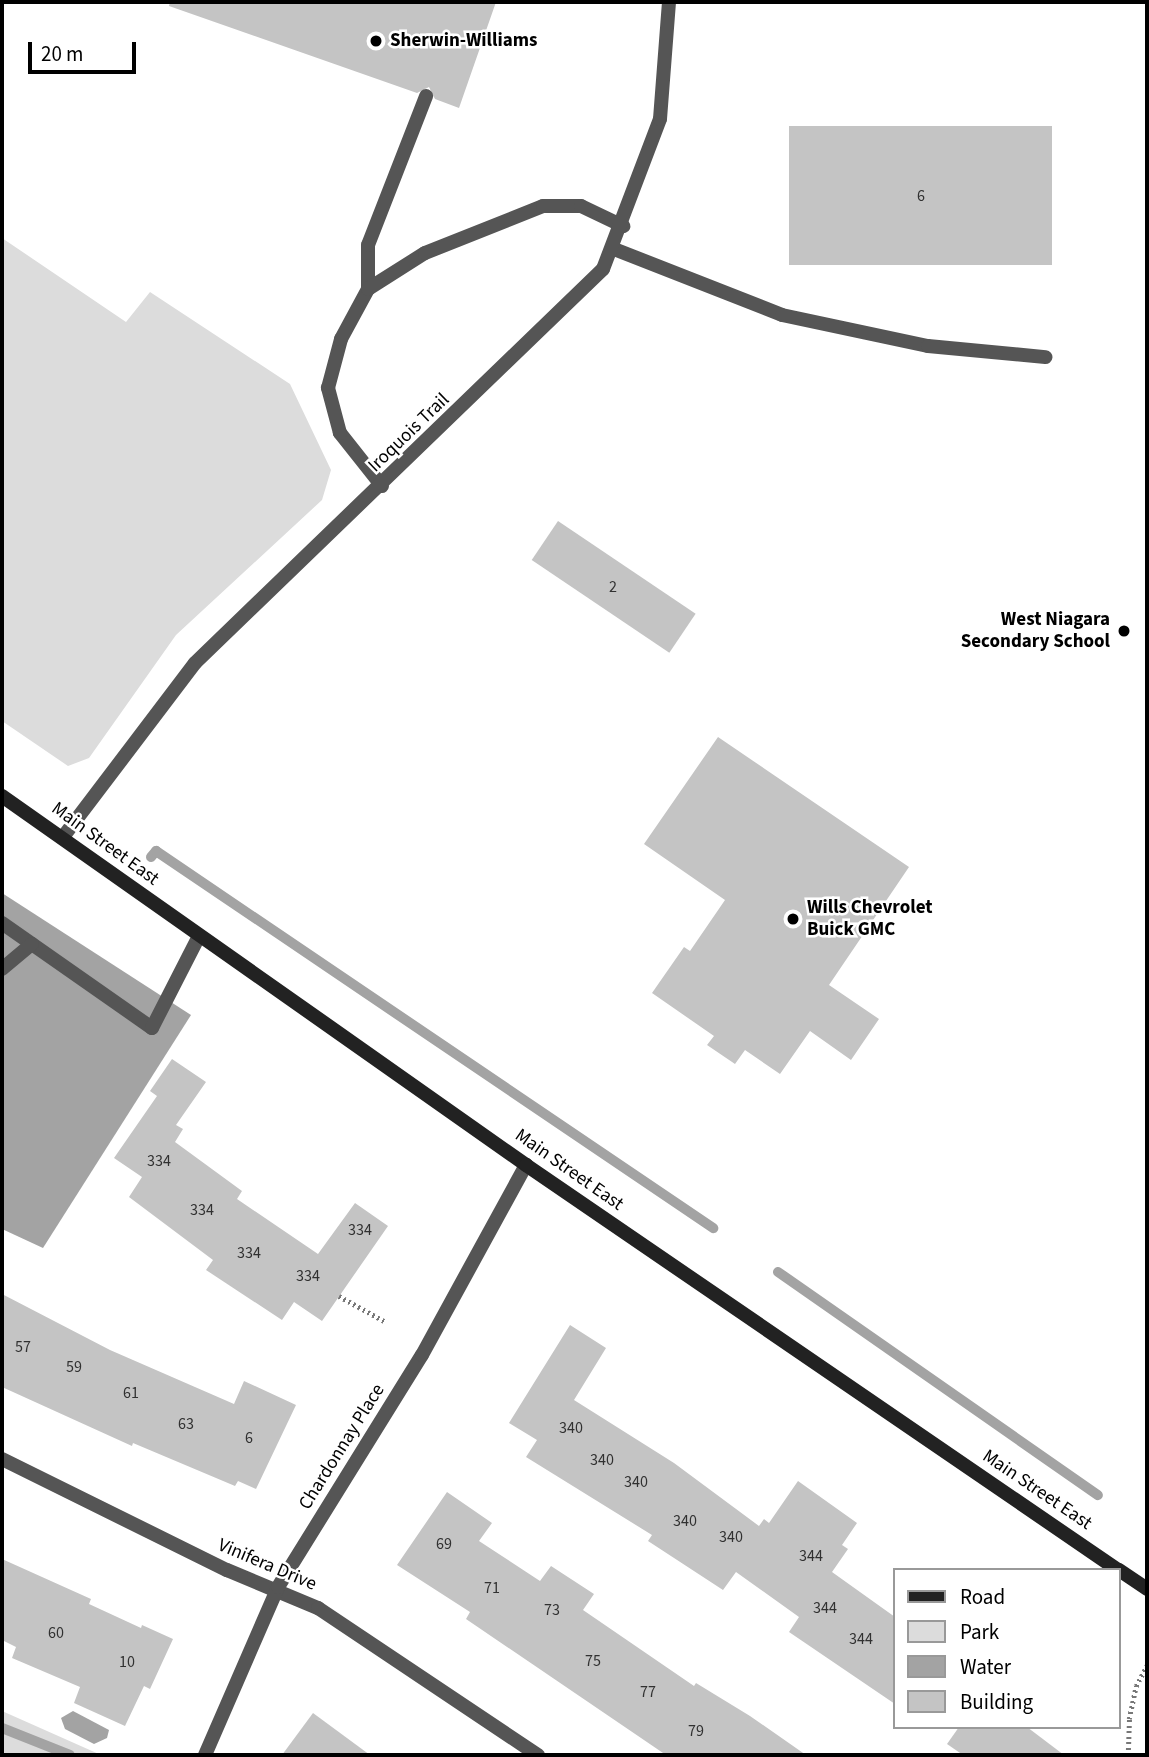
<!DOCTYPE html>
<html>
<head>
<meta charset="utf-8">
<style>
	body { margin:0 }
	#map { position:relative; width:1149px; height:1757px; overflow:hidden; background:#fff; font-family:"Source Sans 3",sans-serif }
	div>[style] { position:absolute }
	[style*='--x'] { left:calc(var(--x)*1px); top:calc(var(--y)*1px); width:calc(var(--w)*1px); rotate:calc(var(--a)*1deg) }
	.green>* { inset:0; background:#dcdcdc }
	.water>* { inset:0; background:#a3a3a3 }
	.stream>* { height:10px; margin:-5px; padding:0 5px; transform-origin:5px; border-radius:5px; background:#a3a3a3 }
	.building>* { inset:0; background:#c4c4c4; transform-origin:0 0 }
	.path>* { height:4.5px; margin-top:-2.25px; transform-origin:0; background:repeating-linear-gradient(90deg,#777 0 2px,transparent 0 5.5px) }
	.service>* { height:14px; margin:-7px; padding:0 7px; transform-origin:7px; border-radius:7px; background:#555 }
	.minor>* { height:14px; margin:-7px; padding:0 7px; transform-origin:7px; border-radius:7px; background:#555 }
	.secondary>* { height:14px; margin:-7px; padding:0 7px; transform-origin:7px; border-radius:7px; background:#222 }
	.dots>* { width:19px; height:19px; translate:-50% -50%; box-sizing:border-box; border:4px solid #fff; border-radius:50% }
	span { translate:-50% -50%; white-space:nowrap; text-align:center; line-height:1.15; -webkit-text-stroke:5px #fff; paint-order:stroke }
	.number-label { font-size:16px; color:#313131 }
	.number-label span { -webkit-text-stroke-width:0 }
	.poi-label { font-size:19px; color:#000; font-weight:700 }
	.left { translate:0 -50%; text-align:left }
	.right { translate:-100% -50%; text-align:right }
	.street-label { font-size:19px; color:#000 }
	.frame { position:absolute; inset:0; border:4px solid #000; pointer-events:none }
	.legend { position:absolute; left:893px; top:1568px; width:228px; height:161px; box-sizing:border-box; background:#fff; border:2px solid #999; margin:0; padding:9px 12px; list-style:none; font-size:21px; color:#000 }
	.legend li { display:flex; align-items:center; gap:14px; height:35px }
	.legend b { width:35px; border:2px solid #999 }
	.scale { position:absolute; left:28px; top:42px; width:108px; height:32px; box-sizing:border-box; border:4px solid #000; border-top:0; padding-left:9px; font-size:21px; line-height:24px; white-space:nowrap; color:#000; -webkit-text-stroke:5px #fff; paint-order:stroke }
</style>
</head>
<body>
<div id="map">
	<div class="green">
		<div style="clip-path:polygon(2px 238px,126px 322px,150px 292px,290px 384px,331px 470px,322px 500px,176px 635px,89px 758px,68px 766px,2px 721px)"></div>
		<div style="clip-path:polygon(2px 1711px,101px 1755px,2px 1755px)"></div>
	</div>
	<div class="water">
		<div style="clip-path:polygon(2px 893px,191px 1015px,43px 1248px,2px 1229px)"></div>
		<div style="clip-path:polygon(73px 1711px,109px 1730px,107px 1738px,94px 1744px,65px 1729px,61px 1718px)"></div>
	</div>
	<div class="stream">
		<div style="--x:151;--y:857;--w:8;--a:-50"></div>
		<div style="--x:156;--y:851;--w:673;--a:34.09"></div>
		<div style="--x:778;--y:1272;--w:390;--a:34.9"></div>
		<div style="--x:2;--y:1728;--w:73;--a:21.7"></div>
	</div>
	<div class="building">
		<div style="clip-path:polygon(170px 2px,496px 2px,459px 108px,435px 99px,429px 87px,417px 93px,169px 6px)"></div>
		<div style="left:1052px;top:126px;width:139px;height:263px;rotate:90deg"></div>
		<div style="left:558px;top:521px;width:166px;height:47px;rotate:34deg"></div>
		<div style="clip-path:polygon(718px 737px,909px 867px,829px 985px,879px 1019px,851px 1060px,810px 1031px,780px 1074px,745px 1050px,735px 1064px,707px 1045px,714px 1036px,652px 993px,684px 947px,690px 951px,725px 900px,644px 844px)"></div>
		<div style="clip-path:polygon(172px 1059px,206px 1082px,176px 1125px,183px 1129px,175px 1142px,242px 1191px,237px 1199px,318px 1254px,355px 1203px,388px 1226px,322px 1321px,294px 1302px,282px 1320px,206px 1270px,213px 1260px,129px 1197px,142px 1177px,114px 1158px,157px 1096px,150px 1091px)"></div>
		<div style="clip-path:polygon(2px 1294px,110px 1350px,234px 1404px,244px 1381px,296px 1405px,256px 1489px,238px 1481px,235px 1486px,133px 1443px,132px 1446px,2px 1387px)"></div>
		<div style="clip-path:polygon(570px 1325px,606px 1348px,574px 1400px,674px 1463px,759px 1526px,764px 1519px,769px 1523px,798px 1481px,857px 1523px,842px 1545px,848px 1549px,832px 1572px,895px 1617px,895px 1704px,789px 1632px,799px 1617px,736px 1572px,723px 1590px,648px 1541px,652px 1535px,526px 1457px,537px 1440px,509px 1423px)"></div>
		<div style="clip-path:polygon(447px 1492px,492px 1523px,479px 1541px,540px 1581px,551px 1566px,594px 1594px,583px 1610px,694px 1686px,696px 1683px,750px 1716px,806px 1755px,666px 1755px,466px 1619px,470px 1612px,397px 1565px)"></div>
		<div style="clip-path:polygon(2px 1559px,91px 1599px,89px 1604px,141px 1628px,142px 1625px,173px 1639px,150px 1689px,144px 1686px,125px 1726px,74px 1703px,80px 1687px,12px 1658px,16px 1647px,2px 1640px)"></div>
		<div style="clip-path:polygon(313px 1713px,370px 1755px,282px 1755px)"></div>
		<div style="clip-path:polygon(959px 1727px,1027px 1727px,1064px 1755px,963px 1755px,947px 1744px)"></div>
	</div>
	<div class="path">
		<div style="--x:339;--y:1296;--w:54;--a:29"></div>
		<div style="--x:1128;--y:1755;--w:36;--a:-88"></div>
		<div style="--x:1129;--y:1719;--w:34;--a:-78"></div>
		<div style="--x:1136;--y:1686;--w:24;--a:-62"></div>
	</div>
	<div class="service">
		<div style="--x:614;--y:249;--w:180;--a:21.4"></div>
		<div style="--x:782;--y:315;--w:149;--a:12"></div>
		<div style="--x:928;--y:346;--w:118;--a:5.4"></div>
		<div style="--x:368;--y:289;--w:44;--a:-90"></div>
		<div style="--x:368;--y:245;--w:160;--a:-68.7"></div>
		<div style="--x:382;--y:486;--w:68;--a:-128.4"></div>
		<div style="--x:340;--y:433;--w:47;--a:-104.9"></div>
		<div style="--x:328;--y:388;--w:51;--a:-75.1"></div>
		<div style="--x:341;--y:339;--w:57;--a:-61.6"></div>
		<div style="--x:368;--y:289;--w:67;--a:-32.3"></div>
		<div style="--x:425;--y:253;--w:127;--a:-21.7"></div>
		<div style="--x:543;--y:206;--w:38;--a:0"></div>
		<div style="--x:581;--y:206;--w:47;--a:25.5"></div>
		<div style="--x:2;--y:923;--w:183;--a:35"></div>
		<div style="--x:152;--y:1028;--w:103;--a:-62.9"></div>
		<div style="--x:2;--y:969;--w:39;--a:-40"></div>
	</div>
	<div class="minor">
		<div style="--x:63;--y:837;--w:218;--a:-52.8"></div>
		<div style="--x:195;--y:663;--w:567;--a:-44"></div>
		<div style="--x:603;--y:269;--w:160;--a:-69.2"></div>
		<div style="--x:660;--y:119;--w:117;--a:-85.6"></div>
		<div style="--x:2;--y:1459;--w:251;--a:26.3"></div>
		<div style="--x:227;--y:1570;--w:99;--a:22.7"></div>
		<div style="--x:318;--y:1608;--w:265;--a:33.8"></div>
		<div style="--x:205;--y:1755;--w:183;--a:-66.5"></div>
		<div style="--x:278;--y:1587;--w:273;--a:-58.2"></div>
		<div style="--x:422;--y:1355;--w:217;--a:-61.3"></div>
	</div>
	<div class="secondary">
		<div style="--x:2;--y:796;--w:641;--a:35.15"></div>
		<div style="--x:526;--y:1165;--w:717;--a:34.38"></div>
		<div style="--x:1119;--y:1570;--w:34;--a:34"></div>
	</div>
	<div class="dots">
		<div style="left:376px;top:41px;background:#000"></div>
		<div style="left:1124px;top:631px;background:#000"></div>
		<div style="left:793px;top:919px;background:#000"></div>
	</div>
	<div class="number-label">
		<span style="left:921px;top:196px">6</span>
		<span style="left:613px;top:587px">2</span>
		<span style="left:159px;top:1161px">334</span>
		<span style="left:202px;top:1210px">334</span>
		<span style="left:360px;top:1230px">334</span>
		<span style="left:249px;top:1253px">334</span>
		<span style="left:308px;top:1276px">334</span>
		<span style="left:23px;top:1347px">57</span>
		<span style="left:74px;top:1367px">59</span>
		<span style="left:131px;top:1393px">61</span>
		<span style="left:186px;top:1424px">63</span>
		<span style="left:571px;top:1428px">340</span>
		<span style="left:249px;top:1438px">6</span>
		<span style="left:602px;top:1460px">340</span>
		<span style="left:636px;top:1482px">340</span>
		<span style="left:685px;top:1521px">340</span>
		<span style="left:731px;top:1537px">340</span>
		<span style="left:444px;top:1544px">69</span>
		<span style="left:811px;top:1556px">344</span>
		<span style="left:492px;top:1588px">71</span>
		<span style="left:825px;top:1608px">344</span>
		<span style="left:552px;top:1610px">73</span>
		<span style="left:56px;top:1633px">60</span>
		<span style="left:861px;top:1639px">344</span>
		<span style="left:593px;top:1661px">75</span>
		<span style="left:127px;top:1662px">10</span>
		<span style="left:648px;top:1692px">77</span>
		<span style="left:696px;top:1731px">79</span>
	</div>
	<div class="poi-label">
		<span class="left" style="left:390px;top:41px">Sherwin-Williams</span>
		<span class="right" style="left:1110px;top:631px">West Niagara<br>Secondary School</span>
		<span class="left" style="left:807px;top:919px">Wills Chevrolet<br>Buick GMC</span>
	</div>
	<div class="street-label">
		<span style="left:409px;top:433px;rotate:-44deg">Iroquois Trail</span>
		<span style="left:105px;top:844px;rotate:36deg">Main Street East</span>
		<span style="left:569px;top:1170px;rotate:35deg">Main Street East</span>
		<span style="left:342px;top:1447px;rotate:-58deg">Chardonnay Place</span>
		<span style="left:1037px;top:1490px;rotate:34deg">Main Street East</span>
		<span style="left:267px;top:1565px;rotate:23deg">Vinifera Drive</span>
	</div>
	<div class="frame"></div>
	<ul class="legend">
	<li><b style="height:9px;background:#222"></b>Road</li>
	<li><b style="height:19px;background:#dcdcdc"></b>Park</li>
	<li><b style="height:19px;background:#a3a3a3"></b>Water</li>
	<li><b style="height:19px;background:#c4c4c4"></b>Building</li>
	</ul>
	<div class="scale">20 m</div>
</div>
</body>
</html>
